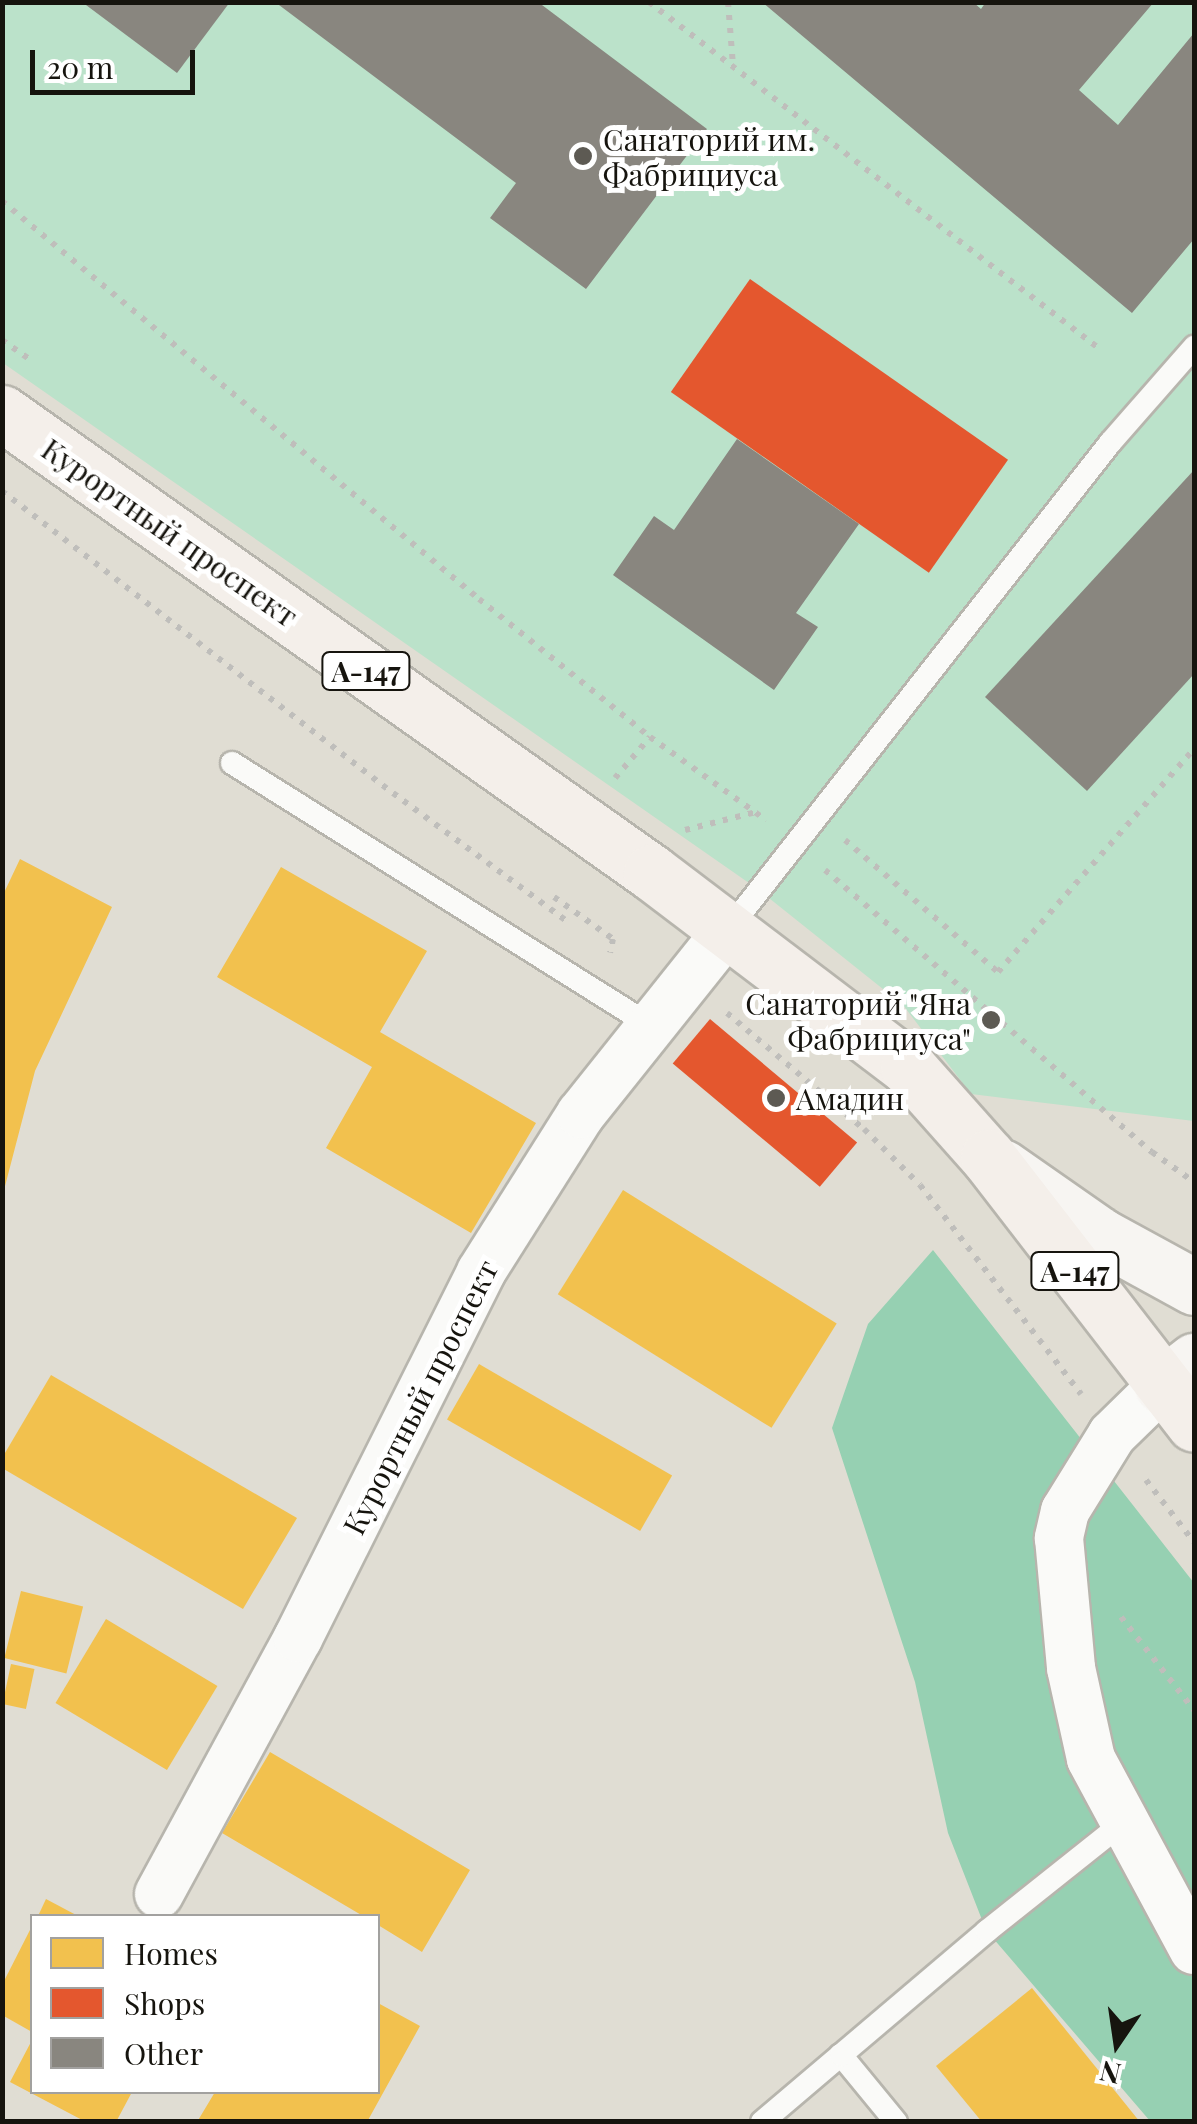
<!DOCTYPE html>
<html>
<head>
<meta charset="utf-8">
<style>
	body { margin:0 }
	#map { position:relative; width:1197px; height:2124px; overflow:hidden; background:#e0ddd3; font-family:"Playfair Display",serif }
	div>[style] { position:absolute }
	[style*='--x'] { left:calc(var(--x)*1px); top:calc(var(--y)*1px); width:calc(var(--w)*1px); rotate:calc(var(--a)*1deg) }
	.green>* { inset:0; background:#bbe2ca }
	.forest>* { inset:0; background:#96d0b2 }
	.homes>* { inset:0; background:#f2c14e; transform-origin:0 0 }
	.shops>* { inset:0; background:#e4572e; transform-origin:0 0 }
	.building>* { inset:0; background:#89867f }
	.path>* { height:6px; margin-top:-3px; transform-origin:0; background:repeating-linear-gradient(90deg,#bfbebb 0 5px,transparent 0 13px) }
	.roads { filter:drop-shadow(2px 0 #b7b5ad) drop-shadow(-2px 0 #b7b5ad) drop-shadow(0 2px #b7b5ad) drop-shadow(0 -2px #b7b5ad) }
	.service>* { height:22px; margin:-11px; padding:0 11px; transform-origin:11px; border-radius:11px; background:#fafaf8 }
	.minor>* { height:48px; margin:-24px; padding:0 24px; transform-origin:24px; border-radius:24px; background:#fafaf8 }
	.secondary>* { height:55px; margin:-27.5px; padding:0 27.5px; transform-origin:27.5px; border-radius:27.5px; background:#f7f5f2 }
	.primary>* { height:55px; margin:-27.5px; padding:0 27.5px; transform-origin:27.5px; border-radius:27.5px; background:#f4efea }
	.dots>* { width:28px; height:28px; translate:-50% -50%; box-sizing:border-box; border:5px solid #fff; border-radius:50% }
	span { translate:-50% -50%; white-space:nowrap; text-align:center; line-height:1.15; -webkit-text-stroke:10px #fff; paint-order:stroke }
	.shield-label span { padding:2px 8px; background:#fff; border:2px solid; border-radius:8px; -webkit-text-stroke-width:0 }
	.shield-label { font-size:28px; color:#16140e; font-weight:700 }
	.poi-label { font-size:30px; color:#16140e }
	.left { translate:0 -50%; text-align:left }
	.right { translate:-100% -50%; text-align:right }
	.street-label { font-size:30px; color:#16140e }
	.frame { position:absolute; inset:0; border:5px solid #16140e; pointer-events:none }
	.legend { position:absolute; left:30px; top:1914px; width:350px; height:180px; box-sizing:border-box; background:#fff; border:2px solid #a2a19f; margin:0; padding:12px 18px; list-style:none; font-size:30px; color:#16140e }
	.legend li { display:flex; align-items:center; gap:20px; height:50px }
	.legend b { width:50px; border:2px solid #a2a19f }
	.north { position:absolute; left:1067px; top:1994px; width:100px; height:100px; -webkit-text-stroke:8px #fff; paint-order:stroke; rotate:193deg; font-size:28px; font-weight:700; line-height:40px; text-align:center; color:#16140e }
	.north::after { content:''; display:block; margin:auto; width:35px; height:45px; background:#16140e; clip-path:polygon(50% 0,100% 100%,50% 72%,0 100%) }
	.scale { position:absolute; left:30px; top:50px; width:165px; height:45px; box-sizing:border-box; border:5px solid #16140e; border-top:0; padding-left:12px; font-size:30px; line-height:35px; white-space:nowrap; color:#16140e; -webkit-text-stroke:8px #fff; paint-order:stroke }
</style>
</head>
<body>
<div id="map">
	<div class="green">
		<div style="clip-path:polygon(3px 3px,1194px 3px,1194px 1121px,971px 1094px,903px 1005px,759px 890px,3px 363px)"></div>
	</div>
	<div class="forest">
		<div style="clip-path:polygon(933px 1250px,1194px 1583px,1194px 2121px,1150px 2121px,986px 1930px,948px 1833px,915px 1682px,832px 1428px,868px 1324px)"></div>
	</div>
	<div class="homes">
		<div style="clip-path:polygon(20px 859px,112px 907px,35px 1071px,4px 1190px,2px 897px)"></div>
		<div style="clip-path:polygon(281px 867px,427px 951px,380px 1032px,536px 1123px,471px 1233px,326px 1148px,372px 1067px,217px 977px)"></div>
		<div style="left:623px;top:1190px;width:252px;height:123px;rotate:32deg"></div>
		<div style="left:479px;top:1364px;width:223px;height:64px;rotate:30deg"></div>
		<div style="clip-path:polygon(51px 1375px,297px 1518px,243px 1609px,2px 1468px,2px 1458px)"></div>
		<div style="left:21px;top:1591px;width:64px;height:69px;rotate:14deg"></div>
		<div style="left:106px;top:1619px;width:130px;height:98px;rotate:31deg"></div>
		<div style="left:11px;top:1664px;width:24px;height:41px;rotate:12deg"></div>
		<div style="clip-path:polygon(270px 1752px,470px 1870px,422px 1952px,378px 1925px,378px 1916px,363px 1916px,222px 1833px)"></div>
		<div style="clip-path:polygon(46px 1899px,78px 1916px,38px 1916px)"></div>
		<div style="clip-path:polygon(32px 1926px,32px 2032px,2px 2015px,2px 1985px)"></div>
		<div style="clip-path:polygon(1032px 1988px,1140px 2122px,982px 2122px,936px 2066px)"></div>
		<div style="clip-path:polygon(378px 2003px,420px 2026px,367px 2122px,197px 2122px,215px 2092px,378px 2092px)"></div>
		<div style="clip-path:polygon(32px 2040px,32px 2092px,132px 2092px,116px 2122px,86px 2122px,10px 2082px)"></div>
	</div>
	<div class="shops">
		<div style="left:750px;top:279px;width:315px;height:138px;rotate:35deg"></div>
		<div style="left:710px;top:1019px;width:192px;height:58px;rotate:40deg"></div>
	</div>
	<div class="building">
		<div style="clip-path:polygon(82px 2px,230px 2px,177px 73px)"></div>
		<div style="clip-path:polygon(275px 2px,538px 2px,707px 129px,586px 289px,490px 218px,516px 183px)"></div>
		<div style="clip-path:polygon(762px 2px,973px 2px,981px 9px,986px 2px,1154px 2px,1079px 90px,1118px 125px,1194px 33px,1194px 239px,1132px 313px)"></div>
		<div style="clip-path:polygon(737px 439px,859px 524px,796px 613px,818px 627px,774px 690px,613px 575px,654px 516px,674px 530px)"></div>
		<div style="clip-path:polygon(1194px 470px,1194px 674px,1087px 791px,985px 697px)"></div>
	</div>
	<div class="path">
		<div style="--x:649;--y:2;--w:565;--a:37.6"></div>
		<div style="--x:728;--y:2;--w:64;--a:85.5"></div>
		<div style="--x:2;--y:201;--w:621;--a:39.84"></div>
		<div style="--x:479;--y:599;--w:220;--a:38.9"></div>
		<div style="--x:650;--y:737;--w:143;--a:35.6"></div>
		<div style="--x:2;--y:340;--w:38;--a:35"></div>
		<div style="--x:2;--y:491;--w:494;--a:37.7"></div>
		<div style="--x:393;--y:793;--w:214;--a:36.4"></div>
		<div style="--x:615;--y:778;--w:54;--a:-49.5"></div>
		<div style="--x:685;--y:830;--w:73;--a:-14.2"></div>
		<div style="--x:845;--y:840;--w:202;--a:40.8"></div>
		<div style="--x:998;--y:972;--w:297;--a:-48.7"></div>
		<div style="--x:825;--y:870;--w:432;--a:40.8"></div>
		<div style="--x:1152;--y:1152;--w:52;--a:35.5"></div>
		<div style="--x:554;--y:897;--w:72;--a:35.4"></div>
		<div style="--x:613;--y:939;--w:14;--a:102"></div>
		<div style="--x:727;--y:1013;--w:180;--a:40.3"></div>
		<div style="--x:864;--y:1129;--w:79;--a:45"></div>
		<div style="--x:920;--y:1185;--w:264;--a:52.4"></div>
		<div style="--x:1146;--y:1480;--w:78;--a:52.3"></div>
		<div style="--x:1121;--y:1617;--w:118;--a:51.9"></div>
	</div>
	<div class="roads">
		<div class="service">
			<div style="--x:232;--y:763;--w:493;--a:32.1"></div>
			<div style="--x:728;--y:930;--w:619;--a:-51.89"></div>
			<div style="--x:1110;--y:443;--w:128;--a:-48.8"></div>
			<div style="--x:762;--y:2122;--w:104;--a:-40.3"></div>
			<div style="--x:896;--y:2122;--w:87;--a:-129.4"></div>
			<div style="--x:841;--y:2055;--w:192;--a:-40.3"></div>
			<div style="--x:987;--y:1931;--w:175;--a:-38.5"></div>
		</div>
		<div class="minor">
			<div style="--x:1162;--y:1386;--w:70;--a:135.6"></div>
			<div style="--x:1112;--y:1435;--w:89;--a:121.7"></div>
			<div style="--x:1065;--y:1511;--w:28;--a:103"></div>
			<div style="--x:1059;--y:1538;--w:131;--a:84.7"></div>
			<div style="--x:1071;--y:1668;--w:93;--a:77.6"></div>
			<div style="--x:1091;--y:1759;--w:217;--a:61.7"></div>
			<div style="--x:159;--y:1894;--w:291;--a:-61.5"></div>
			<div style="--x:298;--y:1638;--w:409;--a:-63.4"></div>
			<div style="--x:481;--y:1272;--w:187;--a:-57.7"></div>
			<div style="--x:581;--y:1114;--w:236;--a:-51.4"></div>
		</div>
		<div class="secondary">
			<div style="--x:1002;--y:1167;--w:121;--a:34.9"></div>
			<div style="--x:1101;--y:1236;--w:106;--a:28.7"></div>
			<div style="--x:1162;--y:1386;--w:41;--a:-38"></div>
		</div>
		<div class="primary">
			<div style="--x:2;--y:413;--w:795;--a:35.27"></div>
			<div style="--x:651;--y:872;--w:323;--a:37.2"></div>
			<div style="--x:908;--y:1067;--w:120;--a:48.4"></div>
			<div style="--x:988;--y:1157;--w:337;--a:52.3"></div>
		</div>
	</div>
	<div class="dots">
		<div style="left:583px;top:156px;background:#5d5a53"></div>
		<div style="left:991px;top:1020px;background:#5d5a53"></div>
		<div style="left:776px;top:1098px;background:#5d5a53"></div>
	</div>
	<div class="shield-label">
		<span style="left:366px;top:671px">А-147</span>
		<span style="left:1075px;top:1271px">А-147</span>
	</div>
	<div class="poi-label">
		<span class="left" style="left:603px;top:156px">Санаторий им.<br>Фабрициуса</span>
		<span class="right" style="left:971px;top:1020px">Санаторий "Яна<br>Фабрициуса"</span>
		<span class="left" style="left:796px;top:1098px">Амадин</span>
	</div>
	<div class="street-label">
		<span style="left:170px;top:532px;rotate:35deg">Курортный проспект</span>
		<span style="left:420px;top:1397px;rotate:-63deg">Курортный проспект</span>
	</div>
	<div class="frame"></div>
	<ul class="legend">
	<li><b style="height:28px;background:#f2c14e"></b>Homes</li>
	<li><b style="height:28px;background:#e4572e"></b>Shops</li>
	<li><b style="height:28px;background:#89867f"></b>Other</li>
	</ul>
	<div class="north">N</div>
	<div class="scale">20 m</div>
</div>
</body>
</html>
